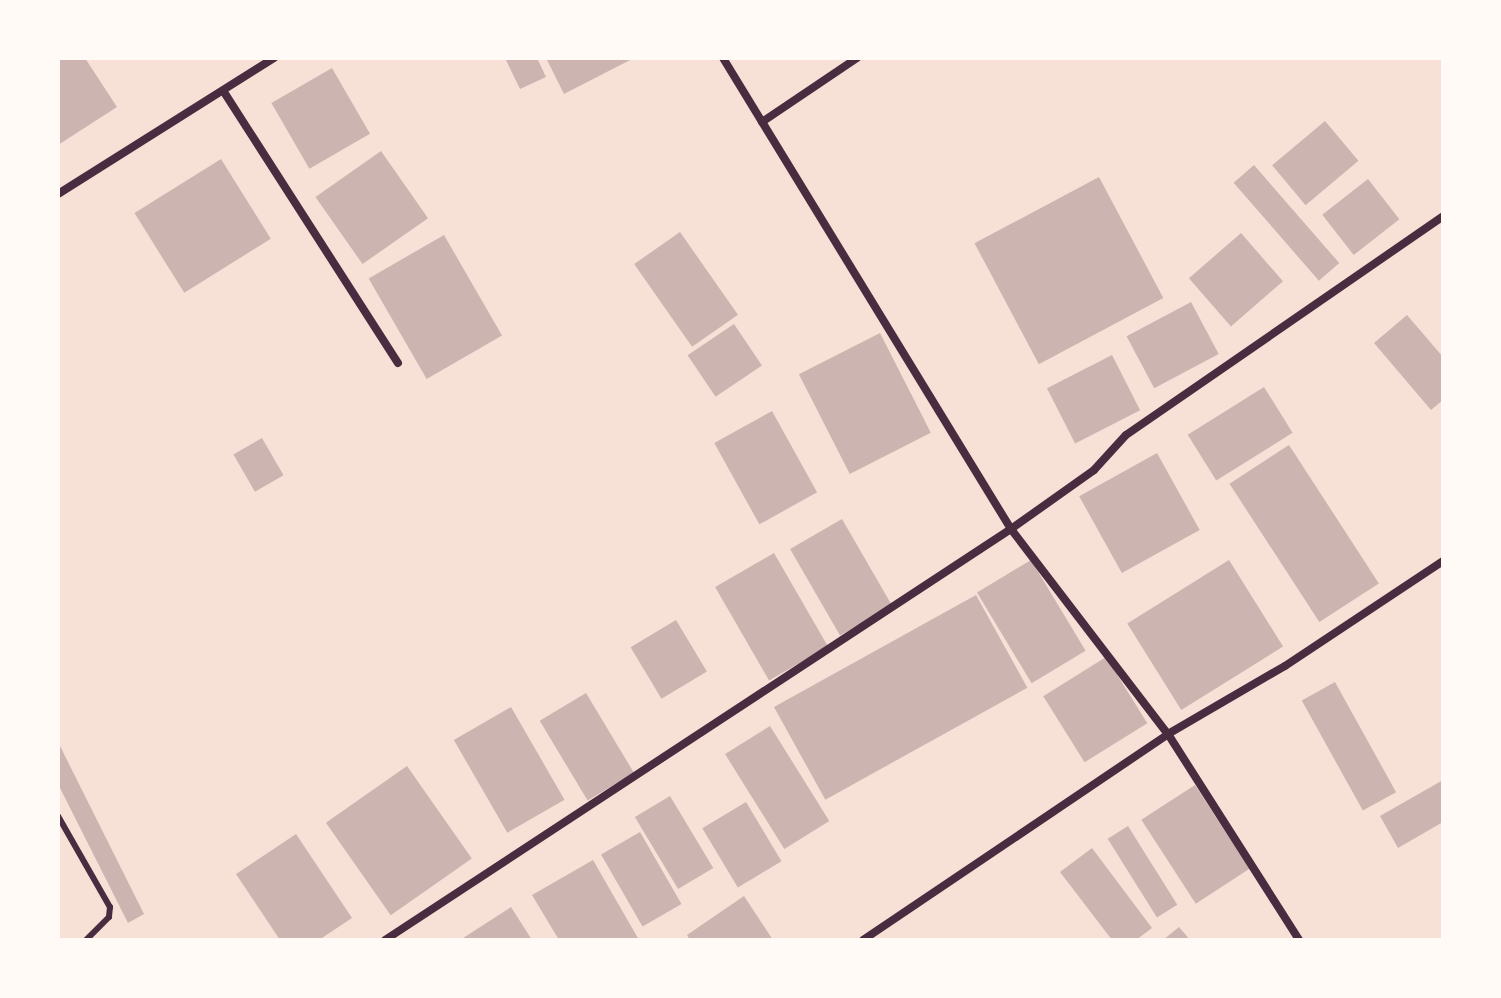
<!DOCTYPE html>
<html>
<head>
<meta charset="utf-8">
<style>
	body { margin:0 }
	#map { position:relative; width:1501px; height:998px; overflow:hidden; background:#f7e1d7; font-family:Cabin,sans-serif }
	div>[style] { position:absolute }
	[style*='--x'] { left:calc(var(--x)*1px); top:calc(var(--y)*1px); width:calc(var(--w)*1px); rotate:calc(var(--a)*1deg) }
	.building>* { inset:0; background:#ccb4b1; transform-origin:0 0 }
	.service>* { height:6px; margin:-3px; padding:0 3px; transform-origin:3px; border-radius:3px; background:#4a2c40 }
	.minor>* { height:8px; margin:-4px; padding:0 4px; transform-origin:4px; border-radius:4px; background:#4a2c40 }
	span { translate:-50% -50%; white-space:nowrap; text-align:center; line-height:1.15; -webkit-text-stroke:8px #fffaf5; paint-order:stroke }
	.frame { position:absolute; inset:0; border:60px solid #fffaf5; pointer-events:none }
</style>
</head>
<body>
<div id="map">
	<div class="building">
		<div style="clip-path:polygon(58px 58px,85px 58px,117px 107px,58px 145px)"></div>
		<div style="clip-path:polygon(505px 58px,537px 58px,546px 77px,520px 89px)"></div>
		<div style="clip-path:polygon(546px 58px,634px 58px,564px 94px)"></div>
		<div style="left:332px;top:68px;width:76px;height:70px;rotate:60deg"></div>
		<div style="left:1325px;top:121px;width:52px;height:69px;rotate:50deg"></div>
		<div style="left:381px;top:151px;width:82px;height:80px;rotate:55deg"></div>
		<div style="left:221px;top:159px;width:94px;height:102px;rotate:58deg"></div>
		<div style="left:1254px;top:165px;width:130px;height:27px;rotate:49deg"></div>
		<div style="left:1099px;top:177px;width:137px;height:141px;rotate:62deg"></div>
		<div style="left:1368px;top:179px;width:51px;height:58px;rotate:52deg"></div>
		<div style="left:680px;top:232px;width:101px;height:56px;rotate:55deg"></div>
		<div style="left:1241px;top:233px;width:64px;height:69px;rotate:49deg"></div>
		<div style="left:444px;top:235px;width:116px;height:87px;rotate:60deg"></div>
		<div style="left:1191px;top:302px;width:59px;height:73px;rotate:62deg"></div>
		<div style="clip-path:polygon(1407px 315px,1443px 357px,1443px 400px,1431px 410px,1374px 343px)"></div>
		<div style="left:734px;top:324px;width:50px;height:56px;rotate:56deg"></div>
		<div style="left:880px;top:333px;width:112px;height:91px;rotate:63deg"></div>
		<div style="left:1112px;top:355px;width:62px;height:73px;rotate:63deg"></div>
		<div style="left:1264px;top:387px;width:54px;height:90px;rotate:58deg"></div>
		<div style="left:772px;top:411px;width:93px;height:66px;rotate:61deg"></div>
		<div style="left:262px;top:438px;width:43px;height:33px;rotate:60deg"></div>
		<div style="left:1289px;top:445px;width:165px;height:71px;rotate:57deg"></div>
		<div style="left:1157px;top:453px;width:88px;height:89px;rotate:61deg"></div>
		<div style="left:842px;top:519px;width:100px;height:60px;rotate:60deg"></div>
		<div style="left:774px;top:553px;width:108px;height:68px;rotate:60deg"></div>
		<div style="left:1031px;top:560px;width:106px;height:63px;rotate:59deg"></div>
		<div style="left:1229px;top:560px;width:102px;height:120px;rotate:58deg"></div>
		<div style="left:976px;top:595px;width:106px;height:231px;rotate:61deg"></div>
		<div style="left:676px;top:620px;width:60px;height:53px;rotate:59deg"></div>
		<div style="left:1106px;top:657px;width:78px;height:74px;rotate:58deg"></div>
		<div style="left:1335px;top:682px;width:126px;height:38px;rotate:61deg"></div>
		<div style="left:586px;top:693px;width:93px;height:54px;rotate:59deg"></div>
		<div style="left:511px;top:707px;width:107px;height:66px;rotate:60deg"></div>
		<div style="left:770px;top:726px;width:112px;height:53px;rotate:58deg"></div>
		<div style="clip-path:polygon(58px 742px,144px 914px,128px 923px,58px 784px)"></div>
		<div style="left:407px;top:766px;width:113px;height:99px;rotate:55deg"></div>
		<div style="clip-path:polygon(1443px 780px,1443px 822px,1398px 848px,1380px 816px)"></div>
		<div style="left:1195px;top:785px;width:100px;height:64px;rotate:57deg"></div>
		<div style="left:670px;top:796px;width:84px;height:41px;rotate:59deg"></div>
		<div style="left:746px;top:802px;width:69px;height:51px;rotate:59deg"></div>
		<div style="left:1128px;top:826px;width:93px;height:24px;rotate:58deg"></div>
		<div style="left:640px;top:832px;width:83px;height:45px;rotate:60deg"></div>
		<div style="clip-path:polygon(296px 834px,352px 918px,319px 940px,280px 940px,236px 874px)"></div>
		<div style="clip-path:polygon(1092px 848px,1152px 928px,1136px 940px,1112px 940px,1060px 872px)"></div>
		<div style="clip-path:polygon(593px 860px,639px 940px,559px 940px,532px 895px)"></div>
		<div style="clip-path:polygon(744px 896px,773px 940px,690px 940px,687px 935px)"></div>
		<div style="clip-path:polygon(511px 907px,532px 940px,460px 940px)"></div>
		<div style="clip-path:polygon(1179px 927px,1190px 940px,1163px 940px)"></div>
	</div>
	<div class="service">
		<div style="--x:58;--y:816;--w:105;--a:60.3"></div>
		<div style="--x:110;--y:907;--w:10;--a:96"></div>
		<div style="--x:109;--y:917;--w:33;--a:135"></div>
	</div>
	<div class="minor">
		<div style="--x:723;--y:58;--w:552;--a:58.56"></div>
		<div style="--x:1011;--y:529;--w:258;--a:52.6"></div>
		<div style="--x:1168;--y:734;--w:244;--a:57.5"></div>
		<div style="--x:224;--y:92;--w:322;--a:57.3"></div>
		<div style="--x:762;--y:122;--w:115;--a:-34"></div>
		<div style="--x:58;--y:194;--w:255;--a:-32.2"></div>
		<div style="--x:385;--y:940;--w:749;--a:-33.29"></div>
		<div style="--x:1011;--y:529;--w:102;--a:-35.4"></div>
		<div style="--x:1094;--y:470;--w:47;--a:-47.6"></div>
		<div style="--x:1126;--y:435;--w:385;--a:-34.6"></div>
		<div style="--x:863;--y:940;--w:368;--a:-34"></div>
		<div style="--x:1168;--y:734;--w:135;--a:-30.2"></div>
		<div style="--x:1285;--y:666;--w:190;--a:-33.6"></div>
	</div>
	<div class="frame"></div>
</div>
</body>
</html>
